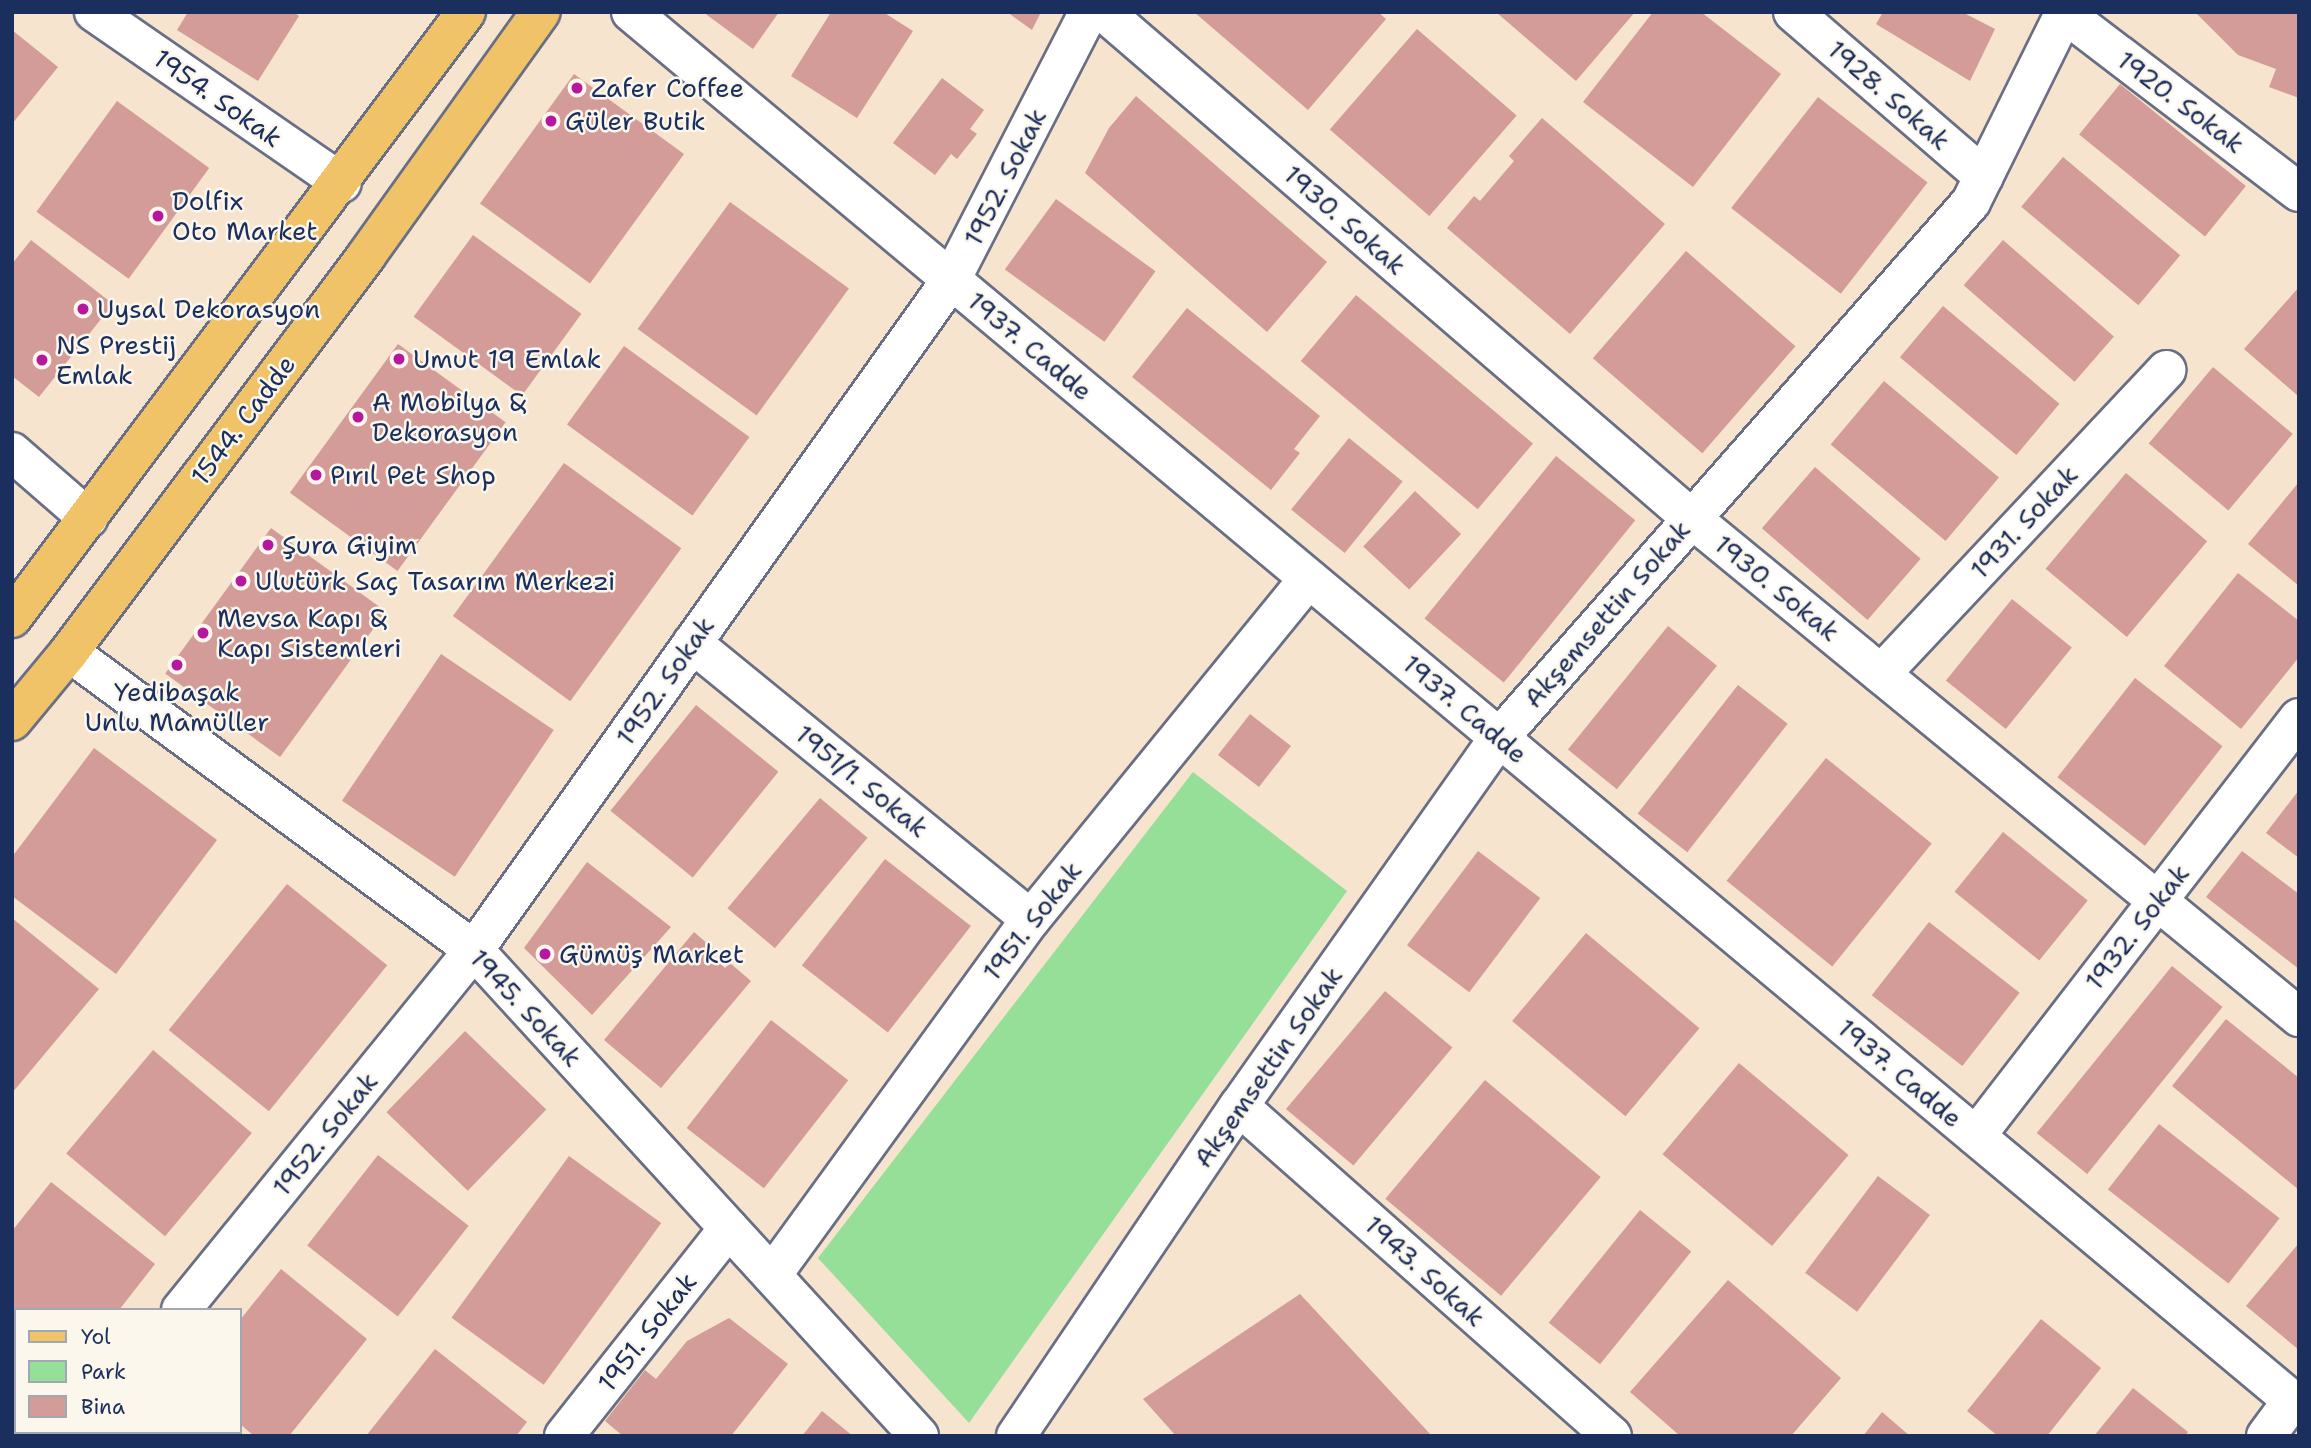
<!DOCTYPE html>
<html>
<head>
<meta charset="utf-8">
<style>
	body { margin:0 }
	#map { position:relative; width:2311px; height:1448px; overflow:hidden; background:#f6e4ce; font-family:"Shantell Sans",sans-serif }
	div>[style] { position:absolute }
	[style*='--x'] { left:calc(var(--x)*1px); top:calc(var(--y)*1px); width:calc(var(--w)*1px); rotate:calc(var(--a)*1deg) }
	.green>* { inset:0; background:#96df99 }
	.building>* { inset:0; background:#d39c98; transform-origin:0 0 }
	.roads { filter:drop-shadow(2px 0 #686e85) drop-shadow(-2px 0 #686e85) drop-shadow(0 2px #686e85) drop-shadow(0 -2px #686e85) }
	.minor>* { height:38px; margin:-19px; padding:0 19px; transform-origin:19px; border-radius:19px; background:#fff }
	.major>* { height:38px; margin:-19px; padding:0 19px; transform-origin:19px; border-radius:19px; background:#f0c369 }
	.dots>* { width:19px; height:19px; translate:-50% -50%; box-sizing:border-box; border:4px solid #fbf7ec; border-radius:50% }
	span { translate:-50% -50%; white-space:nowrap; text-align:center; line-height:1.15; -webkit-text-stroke:5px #fbf7ec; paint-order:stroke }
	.poi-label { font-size:26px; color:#1b2f5e }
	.left { translate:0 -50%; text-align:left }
	.street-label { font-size:26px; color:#1b2f5e }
	.frame { position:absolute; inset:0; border:14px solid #1b2f5e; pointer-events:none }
	.legend { position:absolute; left:14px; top:1308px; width:228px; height:126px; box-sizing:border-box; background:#fbf7ec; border:2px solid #a1a7b3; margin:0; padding:9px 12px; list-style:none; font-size:21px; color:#1b2f5e }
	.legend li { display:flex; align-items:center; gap:14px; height:35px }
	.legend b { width:35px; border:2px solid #a1a7b3 }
</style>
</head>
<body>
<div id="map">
	<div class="green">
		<div style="clip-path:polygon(1193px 772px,1347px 891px,969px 1423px,818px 1258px)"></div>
	</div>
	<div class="building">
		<div style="clip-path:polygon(188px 12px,294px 12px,299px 16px,258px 81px,177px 30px)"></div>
		<div style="clip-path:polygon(703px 12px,779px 12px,753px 49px)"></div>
		<div style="clip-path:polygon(831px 12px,883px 12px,913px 31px,857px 118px,791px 76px)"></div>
		<div style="clip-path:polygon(1007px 12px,1041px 12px,1032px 30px)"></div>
		<div style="clip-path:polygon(1194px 12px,1378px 12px,1386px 19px,1308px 110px)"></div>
		<div style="clip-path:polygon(1496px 12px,1635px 12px,1576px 81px)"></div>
		<div style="clip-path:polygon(1653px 12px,1701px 12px,1781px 74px,1693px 187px,1583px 102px)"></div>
		<div style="clip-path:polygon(1883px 12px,1962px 12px,1995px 29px,1970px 81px,1876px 24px)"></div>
		<div style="clip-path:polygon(2195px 12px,2299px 12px,2299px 98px,2269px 87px,2276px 69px,2238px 55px)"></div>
		<div style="left:1417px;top:29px;width:132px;height:133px;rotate:41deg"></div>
		<div style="clip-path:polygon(12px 30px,58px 67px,12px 124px)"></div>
		<div style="left:574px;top:74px;width:136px;height:160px;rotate:36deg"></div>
		<div style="clip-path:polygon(942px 78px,984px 110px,970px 129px,977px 134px,957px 159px,951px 154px,935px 175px,893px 143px)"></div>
		<div style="left:2120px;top:84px;width:162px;height:65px;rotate:39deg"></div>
		<div style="clip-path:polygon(1136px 96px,1327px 262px,1267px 332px,1085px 173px,1109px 128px)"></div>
		<div style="left:1818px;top:97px;width:139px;height:141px;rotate:38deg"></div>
		<div style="left:117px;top:101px;width:114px;height:137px;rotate:36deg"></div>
		<div style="clip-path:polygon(1542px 118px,1665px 224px,1570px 334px,1447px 228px,1474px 196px,1480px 201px,1514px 161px,1509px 156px)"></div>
		<div style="left:2063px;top:157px;width:153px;height:65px;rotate:40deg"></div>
		<div style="left:1056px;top:199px;width:123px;height:87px;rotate:36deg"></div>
		<div style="left:730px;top:202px;width:147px;height:157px;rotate:36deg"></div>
		<div style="left:473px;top:235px;width:134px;height:101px;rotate:36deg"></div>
		<div style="clip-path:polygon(31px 240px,113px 304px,39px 397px,12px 376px,12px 264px)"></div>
		<div style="left:2003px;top:240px;width:147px;height:60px;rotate:41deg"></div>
		<div style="left:1686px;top:251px;width:145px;height:142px;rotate:41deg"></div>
		<div style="clip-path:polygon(2299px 287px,2299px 393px,2297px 395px,2244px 349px)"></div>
		<div style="left:1356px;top:295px;width:231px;height:86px;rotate:40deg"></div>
		<div style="left:1943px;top:306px;width:152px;height:67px;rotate:40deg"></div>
		<div style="clip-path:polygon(1187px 308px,1320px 416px,1294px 449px,1300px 453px,1271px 490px,1132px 377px)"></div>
		<div style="left:398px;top:344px;width:133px;height:184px;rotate:36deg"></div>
		<div style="left:624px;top:346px;width:155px;height:97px;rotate:36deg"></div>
		<div style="left:2213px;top:367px;width:104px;height:100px;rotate:40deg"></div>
		<div style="left:1884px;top:381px;width:150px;height:83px;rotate:40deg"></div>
		<div style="left:1349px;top:438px;width:69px;height:92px;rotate:39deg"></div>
		<div style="left:1556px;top:456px;width:102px;height:209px;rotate:39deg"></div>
		<div style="left:564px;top:463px;width:145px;height:189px;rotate:36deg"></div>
		<div style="left:1815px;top:467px;width:140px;height:81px;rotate:41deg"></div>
		<div style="left:2126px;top:473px;width:106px;height:125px;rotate:40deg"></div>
		<div style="clip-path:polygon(2299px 482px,2299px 586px,2248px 544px)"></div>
		<div style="left:1415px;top:491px;width:63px;height:76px;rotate:43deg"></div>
		<div style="left:271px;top:528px;width:142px;height:180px;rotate:36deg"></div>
		<div style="clip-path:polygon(2238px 573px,2299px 621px,2299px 657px,2241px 729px,2164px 666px)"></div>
		<div style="left:2012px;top:599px;width:77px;height:105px;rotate:39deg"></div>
		<div style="left:1668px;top:626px;width:63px;height:159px;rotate:39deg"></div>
		<div style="left:441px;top:654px;width:136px;height:177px;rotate:34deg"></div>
		<div style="left:2135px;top:678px;width:111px;height:126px;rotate:38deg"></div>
		<div style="left:1738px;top:685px;width:63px;height:163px;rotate:38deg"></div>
		<div style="left:696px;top:705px;width:106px;height:136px;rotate:39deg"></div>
		<div style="left:1250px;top:714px;width:52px;height:52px;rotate:38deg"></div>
		<div style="clip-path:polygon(94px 748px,217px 840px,116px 974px,12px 896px,12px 857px)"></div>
		<div style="left:1826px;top:758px;width:136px;height:158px;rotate:39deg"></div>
		<div style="clip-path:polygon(2299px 790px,2299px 858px,2266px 833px)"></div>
		<div style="left:820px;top:798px;width:62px;height:144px;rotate:40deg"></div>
		<div style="left:2003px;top:832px;width:109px;height:77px;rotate:39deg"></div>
		<div style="left:1478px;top:851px;width:78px;height:118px;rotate:37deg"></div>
		<div style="clip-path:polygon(2242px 851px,2299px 894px,2299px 969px,2206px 897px)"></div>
		<div style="left:885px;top:859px;width:109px;height:135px;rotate:38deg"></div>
		<div style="clip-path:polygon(587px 862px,671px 927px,592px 1015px,524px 948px)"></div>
		<div style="left:287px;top:884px;width:129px;height:188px;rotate:39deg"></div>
		<div style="clip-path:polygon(12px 918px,99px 989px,12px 1093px)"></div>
		<div style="left:1929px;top:922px;width:115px;height:93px;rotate:38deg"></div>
		<div style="clip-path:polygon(694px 932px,716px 951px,712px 956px,725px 968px,730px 963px,751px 981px,661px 1088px,604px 1040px)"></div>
		<div style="left:1586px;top:933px;width:148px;height:115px;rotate:40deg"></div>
		<div style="left:2172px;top:966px;width:65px;height:215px;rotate:39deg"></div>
		<div style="left:1385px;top:991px;width:88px;height:154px;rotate:40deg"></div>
		<div style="clip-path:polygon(2226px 1019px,2299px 1078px,2299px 1190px,2172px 1086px)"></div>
		<div style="left:771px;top:1020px;width:98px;height:137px;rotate:38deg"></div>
		<div style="left:465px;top:1031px;width:113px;height:113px;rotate:44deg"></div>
		<div style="left:153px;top:1050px;width:129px;height:135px;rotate:40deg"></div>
		<div style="left:1739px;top:1063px;width:143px;height:119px;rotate:40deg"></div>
		<div style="left:1485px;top:1080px;width:151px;height:155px;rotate:40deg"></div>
		<div style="left:2159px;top:1124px;width:153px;height:83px;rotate:38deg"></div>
		<div style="left:378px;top:1155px;width:115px;height:115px;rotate:38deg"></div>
		<div style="left:569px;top:1156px;width:114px;height:200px;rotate:36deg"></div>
		<div style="left:1878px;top:1176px;width:65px;height:121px;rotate:37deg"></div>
		<div style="clip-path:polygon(51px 1182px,155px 1264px,119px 1310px,16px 1310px,16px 1375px,12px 1231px)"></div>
		<div style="left:1640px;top:1210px;width:66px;height:145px;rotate:39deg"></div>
		<div style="clip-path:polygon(2299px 1243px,2299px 1350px,2246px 1306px)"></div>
		<div style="clip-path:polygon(281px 1269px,367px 1339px,289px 1436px,254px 1436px,240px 1424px,240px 1320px)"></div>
		<div style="clip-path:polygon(1728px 1280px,1841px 1378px,1791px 1436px,1680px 1436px,1630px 1392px)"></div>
		<div style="clip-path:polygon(1300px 1294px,1432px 1436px,1176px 1436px,1143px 1399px)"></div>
		<div style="clip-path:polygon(729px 1318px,788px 1364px,731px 1436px,623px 1436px,605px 1421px,645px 1370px,656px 1379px,687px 1341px)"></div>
		<div style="clip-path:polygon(2041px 1319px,2101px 1368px,2047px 1436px,1998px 1436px,1967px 1411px)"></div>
		<div style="clip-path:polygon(435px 1349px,527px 1422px,516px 1436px,366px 1436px)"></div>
		<div style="clip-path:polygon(2133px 1388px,2188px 1432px,2185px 1436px,2094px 1436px)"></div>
		<div style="clip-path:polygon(822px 1411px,853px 1436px,802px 1436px)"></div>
		<div style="clip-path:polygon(1882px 1412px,1910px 1436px,1863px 1436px)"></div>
		<div style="clip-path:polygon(12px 1414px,16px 1416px,12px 1434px)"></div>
		<div style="left:149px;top:1432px;width:60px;height:5px"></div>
	</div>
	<div class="roads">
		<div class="minor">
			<div style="--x:94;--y:12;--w:301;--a:34.6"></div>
			<div style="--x:631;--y:12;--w:2174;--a:39.89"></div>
			<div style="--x:1104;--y:12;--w:775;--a:40.76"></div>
			<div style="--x:1691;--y:518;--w:787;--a:39.38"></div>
			<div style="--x:1793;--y:12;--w:252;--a:40.8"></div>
			<div style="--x:2064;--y:13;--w:295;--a:37.3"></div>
			<div style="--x:12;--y:452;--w:101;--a:41"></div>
			<div style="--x:692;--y:643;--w:437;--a:39.2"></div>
			<div style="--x:69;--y:652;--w:503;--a:36.35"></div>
			<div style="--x:474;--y:950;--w:659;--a:47.52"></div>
			<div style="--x:1881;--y:674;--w:417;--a:-46.8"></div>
			<div style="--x:1239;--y:1106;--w:498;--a:41.5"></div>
			<div style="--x:1976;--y:1136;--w:528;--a:-52.31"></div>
			<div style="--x:772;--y:1275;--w:440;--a:-54"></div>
			<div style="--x:1031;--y:919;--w:439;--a:-50.8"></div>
			<div style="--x:181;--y:1310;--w:464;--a:-50.9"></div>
			<div style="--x:474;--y:950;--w:822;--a:-54.55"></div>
			<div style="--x:951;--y:280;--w:301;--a:-62.8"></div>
			<div style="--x:79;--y:1436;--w:5;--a:-53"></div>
			<div style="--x:564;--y:1436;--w:265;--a:-51.6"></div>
			<div style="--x:1016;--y:1436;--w:398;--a:-56"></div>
			<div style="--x:1239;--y:1106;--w:451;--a:-54.8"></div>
			<div style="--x:1499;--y:738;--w:714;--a:-48.63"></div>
			<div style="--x:1971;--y:202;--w:212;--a:-63.7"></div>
			<div style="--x:2266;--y:1436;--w:44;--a:-53.4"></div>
		</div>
		<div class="major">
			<div style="--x:12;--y:618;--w:757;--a:-53.16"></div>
			<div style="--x:12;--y:721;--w:89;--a:-50.4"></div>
			<div style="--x:69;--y:652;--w:495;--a:-53.1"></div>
			<div style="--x:366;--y:256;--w:300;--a:-54.4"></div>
		</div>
	</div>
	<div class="dots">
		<div style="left:577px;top:88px;background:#b5179e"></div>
		<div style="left:551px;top:121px;background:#b5179e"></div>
		<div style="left:158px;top:216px;background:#b5179e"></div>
		<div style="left:83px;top:309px;background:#b5179e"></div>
		<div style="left:399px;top:359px;background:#b5179e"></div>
		<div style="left:42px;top:360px;background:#b5179e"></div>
		<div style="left:358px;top:417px;background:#b5179e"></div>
		<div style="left:316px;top:475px;background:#b5179e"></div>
		<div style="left:268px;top:545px;background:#b5179e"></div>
		<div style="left:241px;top:581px;background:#b5179e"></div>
		<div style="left:203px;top:633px;background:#b5179e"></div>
		<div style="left:177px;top:665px;background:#b5179e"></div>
		<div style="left:545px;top:954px;background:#b5179e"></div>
	</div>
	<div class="poi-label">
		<span class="left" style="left:591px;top:88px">Zafer Coffee</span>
		<span class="left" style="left:565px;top:121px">Güler Butik</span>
		<span class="left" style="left:172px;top:216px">Dolfix<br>Oto Market</span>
		<span class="left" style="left:97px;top:309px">Uysal Dekorasyon</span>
		<span class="left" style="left:56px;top:360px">NS Prestij<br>Emlak</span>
		<span class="left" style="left:413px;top:359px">Umut 19 Emlak</span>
		<span class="left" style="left:372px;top:417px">A Mobilya &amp;<br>Dekorasyon</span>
		<span class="left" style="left:330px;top:475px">Pırıl Pet Shop</span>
		<span class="left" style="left:282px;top:545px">Şura Giyim</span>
		<span class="left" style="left:255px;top:581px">Ulutürk Saç Tasarım Merkezi</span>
		<span class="left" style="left:217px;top:633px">Mevsa Kapı &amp;<br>Kapı Sistemleri</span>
		<span style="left:177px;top:707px">Yedibaşak<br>Unlu Mamüller</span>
		<span class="left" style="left:559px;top:954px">Gümüş Market</span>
	</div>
	<div class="street-label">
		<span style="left:1889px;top:95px;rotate:41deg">1928. Sokak</span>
		<span style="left:218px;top:98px;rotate:35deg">1954. Sokak</span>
		<span style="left:2181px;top:102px;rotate:37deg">1920. Sokak</span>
		<span style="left:1005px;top:177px;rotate:-63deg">1952. Sokak</span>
		<span style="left:1345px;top:220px;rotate:41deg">1930. Sokak</span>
		<span style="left:1030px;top:346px;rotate:40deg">1937. Cadde</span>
		<span style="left:243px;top:420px;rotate:-53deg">1544. Cadde</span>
		<span style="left:2024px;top:522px;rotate:-47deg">1931. Sokak</span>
		<span style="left:1777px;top:588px;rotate:39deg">1930. Sokak</span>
		<span style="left:1607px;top:614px;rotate:-49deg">Akşemsettin Sokak</span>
		<span style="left:665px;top:681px;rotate:-55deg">1952. Sokak</span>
		<span style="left:1465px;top:709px;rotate:40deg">1937. Cadde</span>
		<span style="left:862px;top:781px;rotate:39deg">1951/1. Sokak</span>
		<span style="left:1032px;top:921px;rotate:-52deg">1951. Sokak</span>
		<span style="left:2137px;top:927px;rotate:-52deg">1932. Sokak</span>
		<span style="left:526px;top:1008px;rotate:47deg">1945. Sokak</span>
		<span style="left:1268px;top:1067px;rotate:-55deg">Akşemsettin Sokak</span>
		<span style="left:1900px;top:1073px;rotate:40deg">1937. Cadde</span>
		<span style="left:325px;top:1134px;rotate:-51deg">1952. Sokak</span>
		<span style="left:1425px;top:1271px;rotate:42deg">1943. Sokak</span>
		<span style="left:647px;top:1332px;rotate:-52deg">1951. Sokak</span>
	</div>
	<div class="frame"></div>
	<ul class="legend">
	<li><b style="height:9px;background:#f0c369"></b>Yol</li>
	<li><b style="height:19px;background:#96df99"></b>Park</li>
	<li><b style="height:19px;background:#d39c98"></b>Bina</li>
	</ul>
</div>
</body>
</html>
